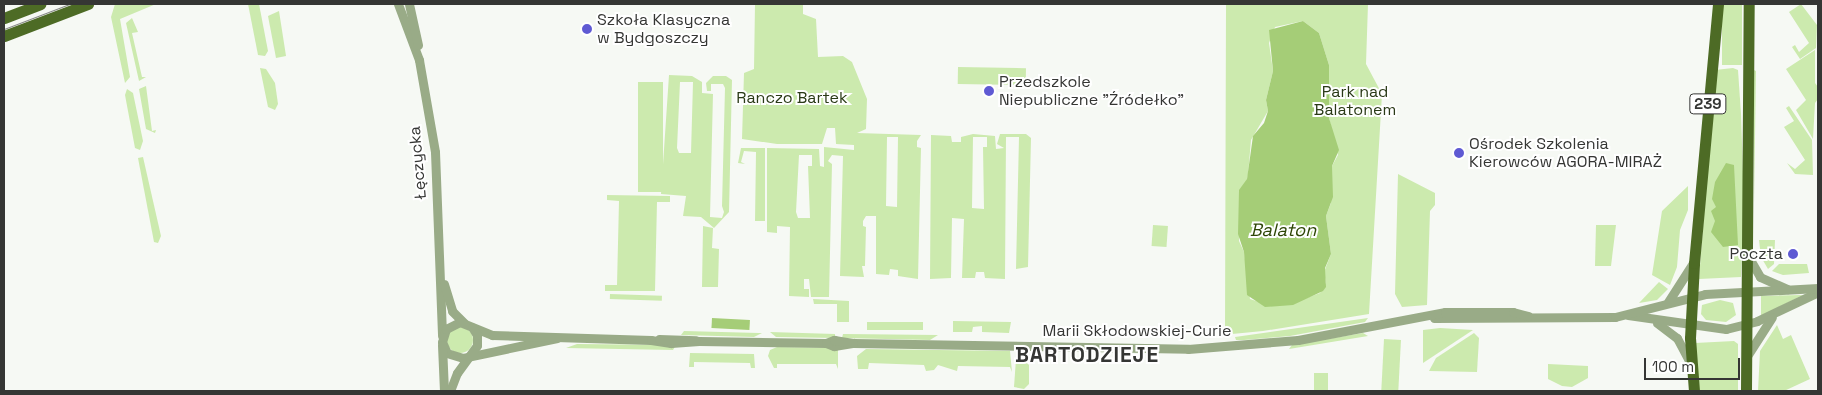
<!DOCTYPE html>
<html>
<head>
<meta charset="utf-8">
<style>
	body { margin:0 }
	#map { position:relative; width:1822px; height:395px; overflow:hidden; background:#f6f9f4; font-family:"Space Grotesk",sans-serif }
	div>[style] { position:absolute }
	[style*='--x'] { left:calc(var(--x)*1px); top:calc(var(--y)*1px); width:calc(var(--w)*1px); rotate:calc(var(--a)*1deg) }
	.green>* { inset:0; background:#cceaae; transform-origin:0 0 }
	.round { border-radius:50% }
	.forest>* { inset:0; background:#a5cd77; transform-origin:0 0 }
	.minor>* { height:9px; margin:-4.5px; padding:0 4.5px; transform-origin:4.5px; border-radius:4.5px; background:#99ab87 }
	.major>* { height:11px; margin:-5.5px; padding:0 5.5px; transform-origin:5.5px; border-radius:5.5px; background:#4d6b25 }
	.tram>* { height:1px; margin:-0.5px; padding:0 0.5px; transform-origin:0.5px; border-radius:0.5px; background:#888a87 }
	.dots>* { width:14px; height:14px; translate:-50% -50%; box-sizing:border-box; border:2px solid #fff; border-radius:50% }
	span { translate:-50% -50%; white-space:nowrap; text-align:center; line-height:1.15; -webkit-text-stroke:4px #fff; paint-order:stroke }
	.shield-label span { padding:1px 4px; background:#fff; border:1px solid; border-radius:4px; -webkit-text-stroke-width:0 }
	.shield-label { font-size:15px; color:#353634; font-weight:700 }
	.poi-label { font-size:16px; color:#353634 }
	.left { translate:0 -50%; text-align:left }
	.right { translate:-100% -50%; text-align:right }
	.park-label { font-size:16px; color:#2a3a17 }
	.street-label { font-size:16px; color:#353634 }
	.water-label { font-size:18px; color:#2e4606; font-style:italic }
	.district-label { font-size:21px; color:#353634; font-weight:700; letter-spacing:1px }
	.frame { position:absolute; inset:0; border:5px solid #353634; pointer-events:none }
	.scale { position:absolute; left:1644px; top:358px; width:96px; height:22px; box-sizing:border-box; border:2px solid #353634; border-top:0; padding-left:6px; font-size:15px; line-height:18px; white-space:nowrap; color:#353634; -webkit-text-stroke:4px #fff; paint-order:stroke }
</style>
</head>
<body>
<div id="map">
	<div class="green">
		<div style="clip-path:polygon(115px 4px,156px 4px,120px 19px,130px 77px,125px 83px,111px 17px)"></div>
		<div style="clip-path:polygon(248px 4px,259px 4px,268px 51px,265px 56px,258px 55px)"></div>
		<div style="clip-path:polygon(evenodd,755px 4px,803px 4px,803px 14px,816px 19px,818px 57px,843px 56px,852px 62px,867px 99px,866px 129px,857px 133px,921px 135px,917px 141px,917px 147px,921px 148px,918px 279px,898px 276px,898px 270px,890px 269px,889px 275px,876px 274px,876px 216px,866px 216px,863px 221px,863px 226px,866px 227px,865px 266px,862px 266px,864px 277px,840px 276px,843px 156px,832px 155px,828px 161px,832px 164px,829px 297px,811px 297px,809px 279px,804px 279px,804px 289px,809px 289px,809px 297px,789px 296px,790px 227px,777px 226px,777px 233px,767px 232px,767px 148px,819px 149px,820px 166px,824px 167px,824px 147px,854px 150px,854px 145px,836px 144px,835px 128px,827px 128px,822px 144px,777px 144px,742px 139px,744px 73px,754px 69px,755px 4px,887px 137px,898px 137px,897px 207px,886px 206px,887px 137px,755px 4px,799px 155px,812px 155px,812px 166px,808px 166px,810px 218px,798px 218px,796px 212px,799px 155px)"></div>
		<div style="clip-path:polygon(evenodd,1226px 4px,1368px 4px,1366px 64px,1382px 94px,1369px 314px,1263px 331px,1232px 334px,1225px 330px,1226px 4px,1303px 21px,1319px 33px,1329px 65px,1329px 118px,1338px 155px,1332px 166px,1331px 203px,1326px 216px,1331px 254px,1324px 272px,1326px 283px,1320px 293px,1296px 302px,1271px 306px,1250px 299px,1244px 252px,1239px 241px,1239px 212px,1248px 175px,1251px 140px,1268px 111px,1266px 100px,1273px 71px,1269px 43px,1275px 27px,1303px 21px)"></div>
		<div style="left:1722px;top:4px;width:20px;height:61px"></div>
		<div style="clip-path:polygon(1801px 4px,1817px 25px,1816px 48px,1800px 59px,1792px 47px,1795px 45px,1799px 52px,1809px 43px,1789px 12px)"></div>
		<div style="clip-path:polygon(279px 11px,286px 56px,276px 58px,268px 16px)"></div>
		<div style="clip-path:polygon(132px 18px,138px 32px,132px 33px,142px 77px,146px 77px,139px 81px,126px 23px)"></div>
		<div style="clip-path:polygon(1815px 50px,1815px 83px,1818px 87px,1818px 99px,1815px 103px,1813px 139px,1796px 110px,1806px 100px,1786px 69px)"></div>
		<div style="left:958px;top:67px;width:68px;height:17px;rotate:1deg"></div>
		<div style="clip-path:polygon(260px 68px,266px 69px,275px 83px,278px 104px,275px 110px,268px 107px)"></div>
		<div style="clip-path:polygon(1733px 68px,1738px 70px,1741px 114px,1744px 205px,1741px 277px,1699px 279px,1715px 70px)"></div>
		<div style="clip-path:polygon(1754px 70px,1756px 71px,1754px 204px)"></div>
		<div style="clip-path:polygon(evenodd,669px 75px,692px 76px,702px 82px,702px 93px,713px 94px,710px 217px,722px 218px,724px 212px,722px 206px,725px 88px,723px 84px,711px 84px,711px 91px,707px 91px,706px 83px,713px 76px,726px 76px,732px 80px,729px 212px,714px 228px,701px 217px,683px 216px,686px 196px,661px 194px,669px 75px,680px 82px,693px 82px,691px 153px,679px 153px,677px 148px,680px 82px)"></div>
		<div style="left:638px;top:82px;width:25px;height:110px"></div>
		<div style="clip-path:polygon(146px 86px,152px 131px,156px 130px,155px 133px,146px 129px,139px 89px)"></div>
		<div style="clip-path:polygon(127px 89px,133px 93px,143px 141px,140px 150px,135px 148px,125px 95px)"></div>
		<div style="clip-path:polygon(1789px 106px,1812px 140px,1813px 175px,1795px 174px,1787px 163px,1795px 169px,1805px 160px,1784px 127px,1794px 121px,1786px 108px)"></div>
		<div style="clip-path:polygon(evenodd,973px 134px,995px 136px,996px 149px,1004px 148px,997px 144px,1000px 134px,1026px 134px,1031px 138px,1028px 267px,1016px 269px,1019px 137px,1006px 137px,1005px 279px,985px 278px,984px 272px,976px 272px,975px 278px,962px 278px,964px 219px,952px 218px,951px 278px,930px 279px,931px 135px,951px 136px,952px 142px,961px 142px,961px 137px,973px 134px,973px 137px,987px 137px,987px 147px,983px 147px,984px 209px,972px 208px,973px 137px)"></div>
		<div style="clip-path:polygon(741px 148px,765px 148px,765px 221px,755px 221px,756px 152px,744px 151px,741px 162px,745px 164px,738px 163px)"></div>
		<div style="clip-path:polygon(143px 157px,161px 236px,158px 243px,154px 242px,138px 158px)"></div>
		<div style="clip-path:polygon(1398px 174px,1435px 193px,1435px 205px,1430px 211px,1427px 305px,1402px 307px,1395px 294px)"></div>
		<div style="clip-path:polygon(1688px 186px,1688px 210px,1680px 230px,1677px 267px,1670px 285px,1652px 275px,1662px 211px)"></div>
		<div style="clip-path:polygon(607px 195px,670px 196px,670px 202px,657px 202px,655px 291px,605px 291px,605px 285px,617px 285px,619px 201px,607px 200px)"></div>
		<div style="left:1153px;top:225px;width:15px;height:21px;rotate:4deg"></div>
		<div style="clip-path:polygon(1596px 225px,1616px 225px,1611px 266px,1595px 266px)"></div>
		<div style="clip-path:polygon(703px 226px,713px 228px,712px 248px,719px 249px,718px 287px,702px 287px)"></div>
		<div style="clip-path:polygon(1759px 240px,1775px 240px,1774px 264px,1768px 269px,1761px 257px)"></div>
		<div style="clip-path:polygon(1779px 264px,1807px 264px,1809px 273px,1783px 275px,1772px 271px)"></div>
		<div style="clip-path:polygon(1659px 282px,1668px 289px,1657px 300px,1639px 303px)"></div>
		<div style="left:610px;top:294px;width:52px;height:5px;rotate:2deg"></div>
		<div style="clip-path:polygon(1803px 295px,1761px 316px,1761px 296px)"></div>
		<div style="clip-path:polygon(813px 299px,849px 301px,849px 322px,837px 322px,837px 304px,814px 304px)"></div>
		<div style="clip-path:polygon(1720px 300px,1733px 303px,1736px 315px,1726px 322px,1706px 320px,1701px 314px,1702px 305px)"></div>
		<div style="clip-path:polygon(1368px 318px,1365px 322px,1290px 336px,1244px 340px,1236px 340px,1235px 337px)"></div>
		<div style="clip-path:polygon(953px 321px,1011px 322px,1009px 333px,982px 332px,982px 326px,973px 327px,972px 332px,953px 332px)"></div>
		<div style="left:867px;top:322px;width:56px;height:8px"></div>
		<div style="clip-path:polygon(1777px 325px,1783px 339px,1791px 335px,1810px 379px,1784px 391px,1758px 391px,1760px 351px)"></div>
		<div class="round" style="left:447px;top:327px;width:26px;height:26px"></div>
		<div style="clip-path:polygon(1440px 328px,1473px 330px,1423px 363px,1423px 330px)"></div>
		<div style="clip-path:polygon(684px 331px,759px 333px,762px 333px,754px 337px,681px 335px)"></div>
		<div style="clip-path:polygon(770px 332px,835px 334px,835px 338px,776px 337px)"></div>
		<div style="clip-path:polygon(1363px 333px,1368px 336px,1289px 349px,1292px 345px)"></div>
		<div style="clip-path:polygon(1474px 333px,1479px 338px,1477px 372px,1429px 371px,1436px 358px)"></div>
		<div style="clip-path:polygon(843px 334px,845px 334px,938px 335px,930px 340px,842px 338px)"></div>
		<div style="left:1384px;top:339px;width:17px;height:52px;rotate:3deg"></div>
		<div style="clip-path:polygon(1734px 341px,1738px 344px,1738px 391px,1698px 391px,1695px 343px)"></div>
		<div style="clip-path:polygon(577px 344px,676px 345px,673px 350px,566px 348px)"></div>
		<div style="clip-path:polygon(777px 347px,838px 348px,838px 369px,836px 364px,777px 364px,777px 368px,774px 368px,768px 356px,770px 350px)"></div>
		<div style="clip-path:polygon(866px 349px,1010px 351px,1012px 372px,1010px 367px,958px 366px,957px 371px,938px 365px,934px 370px,926px 371px,924px 365px,869px 363px,868px 369px,858px 369px,857px 356px)"></div>
		<div style="clip-path:polygon(690px 353px,754px 354px,755px 368px,751px 368px,750px 363px,694px 362px,694px 367px,689px 367px)"></div>
		<div style="clip-path:polygon(1016px 359px,1024px 360px,1029px 365px,1029px 384px,1024px 389px,1014px 387px)"></div>
		<div style="clip-path:polygon(1548px 364px,1588px 366px,1588px 378px,1572px 387px,1562px 386px,1548px 379px)"></div>
		<div style="left:1328px;top:373px;width:18px;height:14px;rotate:90deg"></div>
	</div>
	<div class="forest">
		<div style="clip-path:polygon(1303px 21px,1319px 33px,1329px 65px,1329px 118px,1339px 150px,1332px 166px,1333px 197px,1326px 216px,1331px 254px,1325px 268px,1326px 287px,1323px 291px,1293px 305px,1265px 307px,1247px 295px,1244px 252px,1238px 234px,1239px 190px,1247px 179px,1253px 136px,1264px 123px,1268px 111px,1266px 100px,1273px 71px,1269px 30px)"></div>
		<div style="clip-path:polygon(1726px 163px,1734px 165px,1738px 245px,1723px 247px,1711px 232px,1715px 221px,1711px 211px,1716px 207px,1712px 199px,1715px 182px)"></div>
		<div style="left:712px;top:318px;width:38px;height:10px;rotate:3deg"></div>
	</div>
	<div class="minor">
		<div style="--x:398;--y:4;--w:60;--a:69.4"></div>
		<div style="--x:419;--y:60;--w:93;--a:80.1"></div>
		<div style="--x:435;--y:152;--w:184;--a:87.8"></div>
		<div style="--x:409;--y:4;--w:42;--a:77.6"></div>
		<div style="--x:1748;--y:256;--w:24;--a:60"></div>
		<div style="--x:1760;--y:277;--w:30;--a:24"></div>
		<div style="--x:444;--y:284;--w:28;--a:73"></div>
		<div style="--x:452;--y:311;--w:17;--a:45"></div>
		<div style="--x:1668;--y:302;--w:46;--a:-57.3"></div>
		<div style="--x:1628;--y:315;--w:99;--a:8.1"></div>
		<div style="--x:1726;--y:329;--w:32;--a:-14"></div>
		<div style="--x:1757;--y:321;--w:68;--a:-25.4"></div>
		<div style="--x:1434;--y:318;--w:181;--a:-0.3"></div>
		<div style="--x:1615;--y:317;--w:93;--a:-14.3"></div>
		<div style="--x:1705;--y:294;--w:113;--a:-3"></div>
		<div style="--x:1657;--y:323;--w:25;--a:37"></div>
		<div style="--x:1677;--y:338;--w:27;--a:62"></div>
		<div style="--x:557;--y:338;--w:96;--a:168"></div>
		<div style="--x:463;--y:358;--w:17;--a:-163"></div>
		<div style="--x:447;--y:353;--w:12;--a:-114"></div>
		<div style="--x:442;--y:342;--w:14;--a:-73"></div>
		<div style="--x:446;--y:329;--w:16;--a:-27"></div>
		<div style="--x:460;--y:322;--w:35;--a:22"></div>
		<div style="--x:492;--y:335;--w:159;--a:1.8"></div>
		<div style="--x:651;--y:340;--w:20;--a:9"></div>
		<div style="--x:671;--y:343;--w:28;--a:-4"></div>
		<div style="--x:699;--y:341;--w:127;--a:0.9"></div>
		<div style="--x:826;--y:343;--w:9;--a:21"></div>
		<div style="--x:834;--y:346;--w:20;--a:-9"></div>
		<div style="--x:854;--y:343;--w:334;--a:1"></div>
		<div style="--x:1188;--y:349;--w:110;--a:-4.7"></div>
		<div style="--x:1298;--y:340;--w:150;--a:-10.8"></div>
		<div style="--x:1445;--y:312;--w:68;--a:0"></div>
		<div style="--x:1513;--y:312;--w:16;--a:15"></div>
		<div style="--x:659;--y:339;--w:37;--a:2"></div>
		<div style="--x:826;--y:343;--w:9;--a:-21"></div>
		<div style="--x:834;--y:340;--w:19;--a:9"></div>
		<div style="--x:442;--y:345;--w:46;--a:87.5"></div>
		<div style="--x:1747;--y:356;--w:46;--a:-57.3"></div>
		<div style="--x:450;--y:391;--w:19;--a:-69"></div>
		<div style="--x:457;--y:373;--w:34;--a:-54"></div>
		<div style="--x:477;--y:345;--w:10;--a:-90"></div>
		<div style="--x:477;--y:335;--w:9;--a:-122"></div>
	</div>
	<div class="major">
		<div style="--x:4;--y:18;--w:39;--a:-21"></div>
		<div style="--x:4;--y:36;--w:90;--a:-20.9"></div>
		<div style="--x:1694;--y:391;--w:53;--a:-94.3"></div>
		<div style="--x:1690;--y:338;--w:75;--a:-86.9"></div>
		<div style="--x:1694;--y:263;--w:260;--a:-84.7"></div>
		<div style="--x:1746;--y:391;--w:387;--a:-89.6"></div>
	</div>
	<div class="tram">
		<div style="--x:4;--y:29;--w:70;--a:-21"></div>
	</div>
	<div class="dots">
		<div style="left:587px;top:29px;background:#5f5ad3"></div>
		<div style="left:989px;top:91px;background:#5f5ad3"></div>
		<div style="left:1459px;top:153px;background:#5f5ad3"></div>
		<div style="left:1793px;top:254px;background:#5f5ad3"></div>
	</div>
	<div class="shield-label">
		<span style="left:1708px;top:104px">239</span>
	</div>
	<div class="poi-label">
		<span class="left" style="left:597px;top:29px">Szkoła Klasyczna<br>w Bydgoszczy</span>
		<span class="left" style="left:999px;top:91px">Przedszkole<br>Niepubliczne "Źródełko"</span>
		<span class="left" style="left:1469px;top:153px">Ośrodek Szkolenia<br>Kierowców AGORA-MIRAŻ</span>
		<span class="right" style="left:1783px;top:254px">Poczta</span>
	</div>
	<div class="park-label">
		<span style="left:1355px;top:101px">Park nad<br>Balatonem</span>
		<span style="left:792px;top:98px">Ranczo Bartek</span>
	</div>
	<div class="street-label">
		<span style="left:418px;top:163px;rotate:-95deg">Łęczycka</span>
		<span style="left:1137px;top:331px">Marii Skłodowskiej-Curie</span>
	</div>
	<div class="water-label">
		<span style="left:1283px;top:230px">Balaton</span>
	</div>
	<div class="district-label">
		<span style="left:1087px;top:355px">BARTODZIEJE</span>
	</div>
	<div class="frame"></div>
	<div class="scale">100 m</div>
</div>
</body>
</html>
